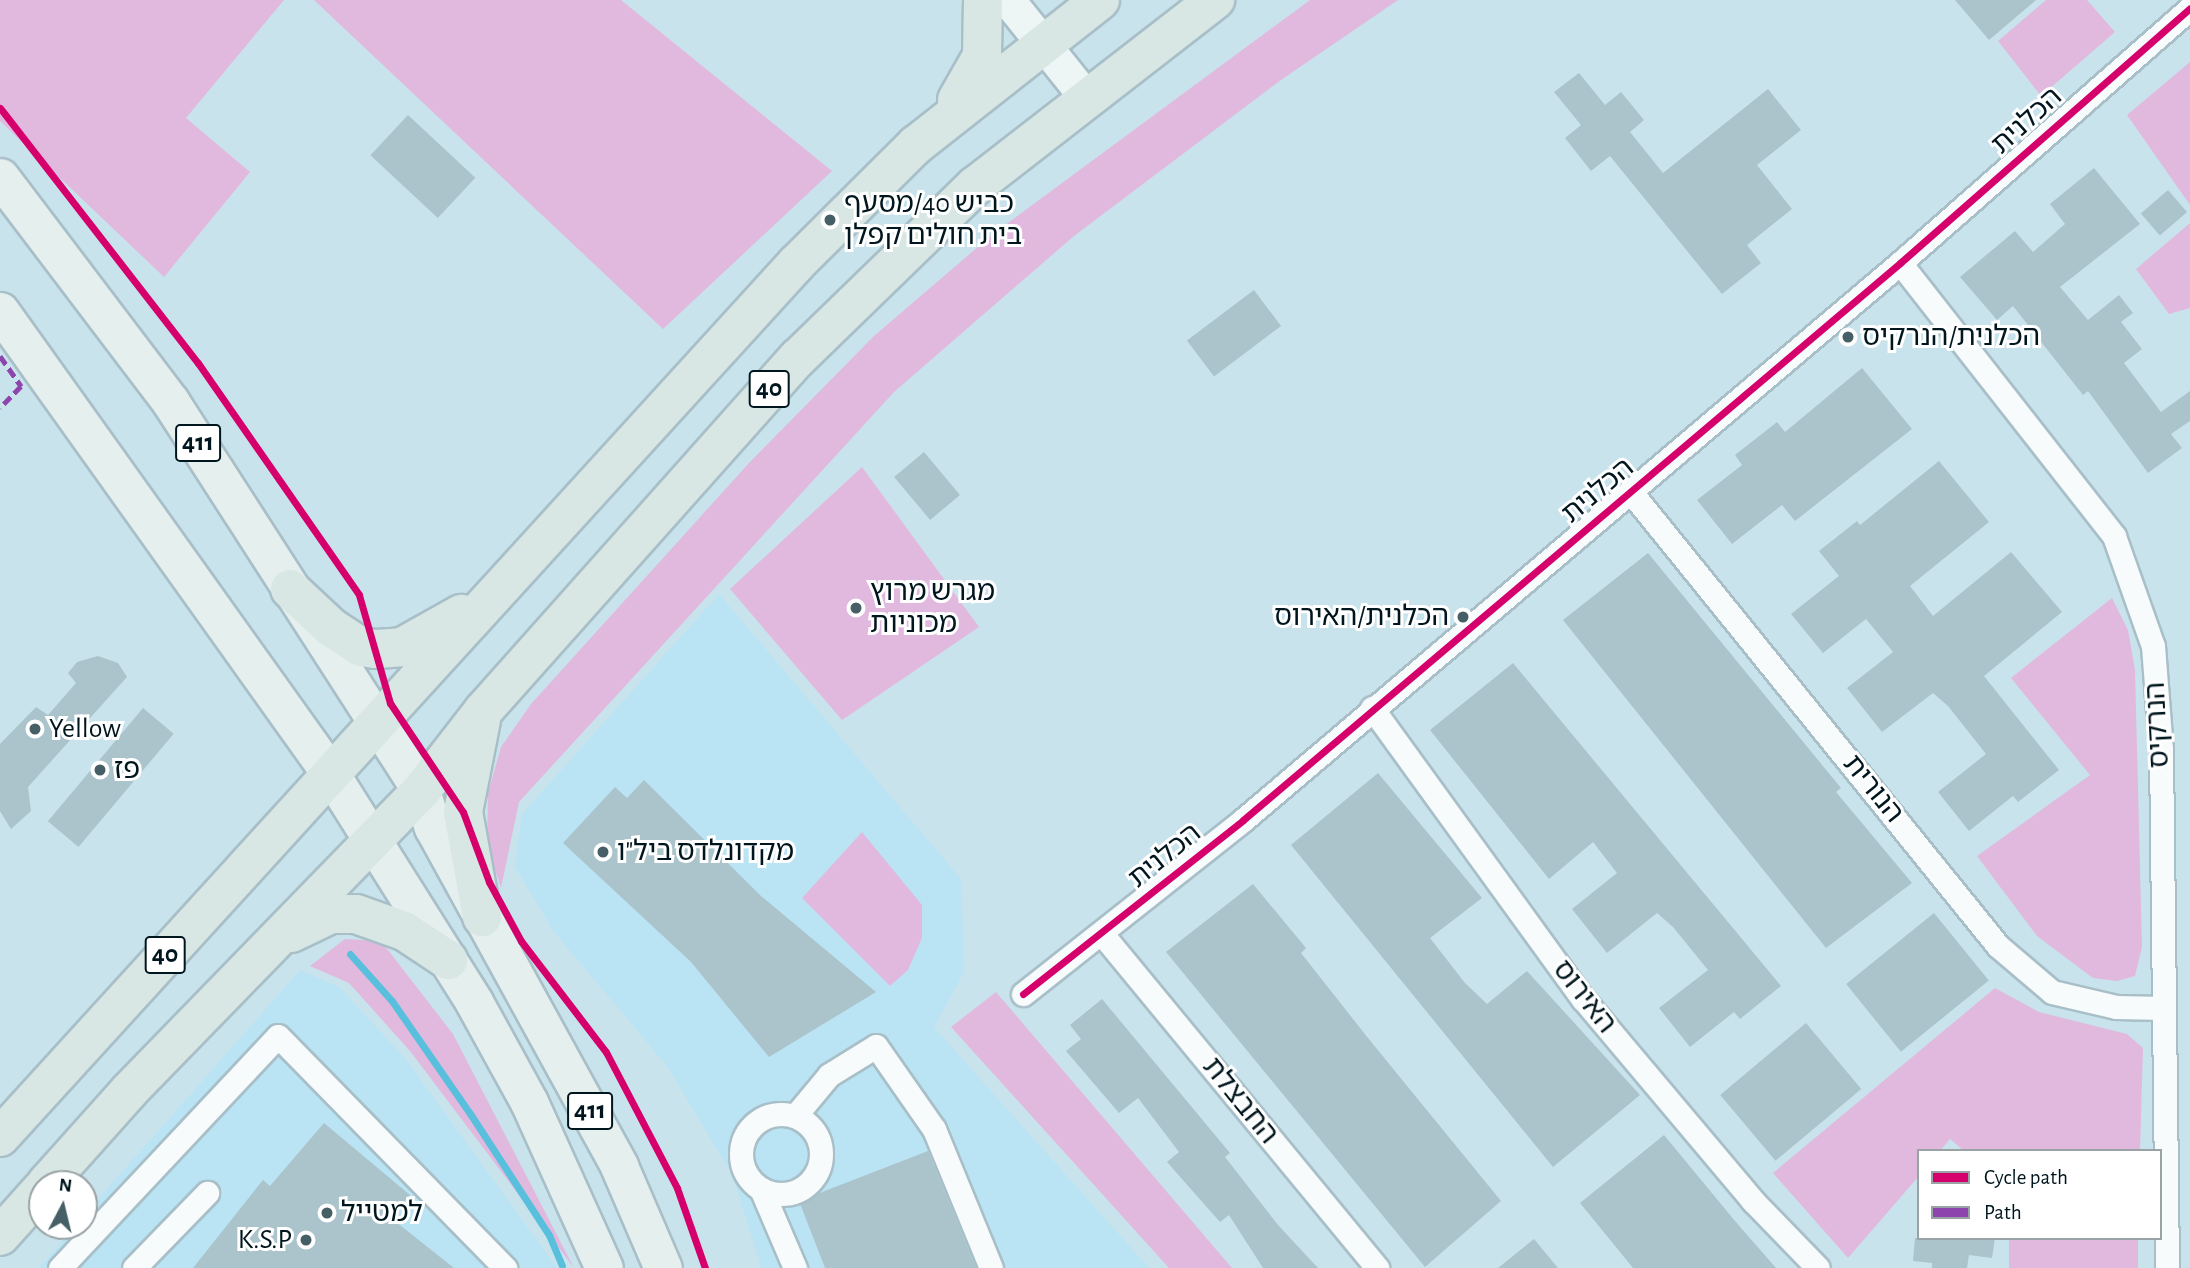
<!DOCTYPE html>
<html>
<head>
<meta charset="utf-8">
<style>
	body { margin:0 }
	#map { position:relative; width:2190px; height:1268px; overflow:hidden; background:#c9e3ed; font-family:"Alegreya Sans","Noto Sans Hebrew",sans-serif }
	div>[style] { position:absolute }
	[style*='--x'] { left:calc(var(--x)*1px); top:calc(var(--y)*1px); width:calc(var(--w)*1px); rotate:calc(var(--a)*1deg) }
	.built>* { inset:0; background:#bae4f4 }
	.green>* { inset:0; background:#e1b9de; transform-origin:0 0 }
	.stream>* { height:7px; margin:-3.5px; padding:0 3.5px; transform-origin:3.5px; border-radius:3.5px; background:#58bfdd }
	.building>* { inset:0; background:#abc3cb; transform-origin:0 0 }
	.roads { filter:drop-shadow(2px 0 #a8bfc8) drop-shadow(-2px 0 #a8bfc8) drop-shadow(0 2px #a8bfc8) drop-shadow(0 -2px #a8bfc8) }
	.street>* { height:23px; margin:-11.5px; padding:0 11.5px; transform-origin:11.5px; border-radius:11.5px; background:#f7fbfc }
	.street>.ring { margin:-11.5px; padding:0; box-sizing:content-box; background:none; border:23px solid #f7fbfc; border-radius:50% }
	.secondary>* { height:33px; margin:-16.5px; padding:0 16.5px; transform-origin:16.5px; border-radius:16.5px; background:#eef5f5 }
	.primary>* { height:37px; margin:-18.5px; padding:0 18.5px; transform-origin:18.5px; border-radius:18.5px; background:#e5efee }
	.highway>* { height:38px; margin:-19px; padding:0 19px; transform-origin:19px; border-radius:19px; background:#d9e7e4 }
	.quiet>* { height:5px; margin-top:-2.5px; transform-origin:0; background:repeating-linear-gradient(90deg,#8e44ad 0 10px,transparent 0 15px) }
	.cycleway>* { height:7px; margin:-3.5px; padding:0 3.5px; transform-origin:3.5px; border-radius:3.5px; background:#d6006c }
	.dots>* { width:19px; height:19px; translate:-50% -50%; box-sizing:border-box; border:4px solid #fff; border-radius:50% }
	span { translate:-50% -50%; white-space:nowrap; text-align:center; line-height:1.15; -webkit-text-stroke:6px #fff; paint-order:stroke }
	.shield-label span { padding:2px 5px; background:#fff; border:2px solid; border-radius:5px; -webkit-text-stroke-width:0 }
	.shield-label { font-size:26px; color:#00161e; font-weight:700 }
	.street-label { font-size:28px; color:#00161e }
	.poi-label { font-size:28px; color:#00161e }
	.left { translate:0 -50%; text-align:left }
	.right { translate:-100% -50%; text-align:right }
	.legend { position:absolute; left:1917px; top:1149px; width:245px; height:91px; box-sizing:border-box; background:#fff; border:2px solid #99a2a5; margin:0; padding:9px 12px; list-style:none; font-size:21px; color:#00161e }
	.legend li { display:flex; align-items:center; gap:14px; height:35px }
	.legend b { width:35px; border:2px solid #99a2a5 }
	.north { position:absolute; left:28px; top:1170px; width:70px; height:70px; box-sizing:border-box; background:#fff; border:2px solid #99a2a5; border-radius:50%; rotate:7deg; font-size:19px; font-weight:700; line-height:28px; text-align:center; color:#00161e }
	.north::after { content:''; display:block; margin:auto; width:24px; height:32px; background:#465e66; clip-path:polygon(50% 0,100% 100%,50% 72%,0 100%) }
</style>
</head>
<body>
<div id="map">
	<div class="built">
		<div style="clip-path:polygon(719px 594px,961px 879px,964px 972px,934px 1027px,1149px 1268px,761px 1268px,733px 1176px,667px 1066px,554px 932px,515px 867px,522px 814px)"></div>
		<div style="clip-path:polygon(300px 970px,339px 987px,405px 1058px,557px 1268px,39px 1268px,75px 1226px,84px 1226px,84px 1215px)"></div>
	</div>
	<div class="green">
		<div style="clip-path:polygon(0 0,284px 0,186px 118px,250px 172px,164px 277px,0 121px)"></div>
		<div style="clip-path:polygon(314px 0,621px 0,832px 171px,663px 329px)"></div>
		<div style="clip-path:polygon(1310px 0,1398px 0,1281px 80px,1074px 236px,894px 392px,519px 802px,501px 888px,487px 845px,488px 793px,501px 747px,531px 704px,749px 463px,874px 336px,993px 234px)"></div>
		<div style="clip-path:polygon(2046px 0,2087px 0,2115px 32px,2041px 96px,1998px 41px)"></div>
		<div style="clip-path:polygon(2190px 62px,2190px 205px,2127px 115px)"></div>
		<div style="clip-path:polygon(2190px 223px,2190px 308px,2169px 314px,2136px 269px)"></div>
		<div style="clip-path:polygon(862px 467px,979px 627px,842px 720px,730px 589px)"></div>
		<div style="clip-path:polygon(2112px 598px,2128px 630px,2135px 670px,2142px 947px,2135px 976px,2117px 981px,2093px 978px,2037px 936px,1977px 856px,2090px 775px,2011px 678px)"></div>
		<div style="clip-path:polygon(862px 832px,922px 905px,922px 938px,908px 970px,890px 986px,802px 898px)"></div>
		<div style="clip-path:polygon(345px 939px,381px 941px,453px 1034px,574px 1268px,410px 1051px,349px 983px,310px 966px)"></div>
		<div style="clip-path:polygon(1995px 988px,2039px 1012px,2127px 1034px,2143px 1048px,2140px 1151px,1964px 1151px,1950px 1139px,1940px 1151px,1919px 1151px,1919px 1176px,1848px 1258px,1773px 1173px)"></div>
		<div style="clip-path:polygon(996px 992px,1232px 1268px,1169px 1268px,951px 1027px)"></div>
		<div style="left:2009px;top:1238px;width:129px;height:31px"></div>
	</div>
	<div class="stream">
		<div style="--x:350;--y:954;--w:63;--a:48.2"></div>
		<div style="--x:392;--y:1001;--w:139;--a:55.3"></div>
		<div style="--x:471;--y:1115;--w:143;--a:57"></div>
		<div style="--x:549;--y:1235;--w:33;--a:67"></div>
	</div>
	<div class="building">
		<div style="clip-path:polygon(1955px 0,2036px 0,1989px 40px)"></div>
		<div style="clip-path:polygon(1579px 73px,1605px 105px,1621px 92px,1644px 120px,1630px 132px,1663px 173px,1768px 89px,1801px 130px,1757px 165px,1792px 209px,1747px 245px,1761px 263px,1722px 294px,1610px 156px,1591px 171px,1565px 138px,1581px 125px,1554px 92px)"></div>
		<div style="left:408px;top:115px;width:92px;height:55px;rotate:43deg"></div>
		<div style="clip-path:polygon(2094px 168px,2140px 224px,2060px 287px,2088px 320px,2119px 295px,2133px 313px,2121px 322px,2142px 349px,2124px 363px,2161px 412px,2190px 391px,2190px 421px,2171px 434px,2182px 448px,2148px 473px,2088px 391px,2083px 395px,2013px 306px,1997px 320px,1960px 277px,2015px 231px,2033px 252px,2065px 224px,2050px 204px)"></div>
		<div style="left:2168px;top:190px;width:29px;height:36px;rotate:49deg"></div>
		<div style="left:1254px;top:290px;width:45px;height:84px;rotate:53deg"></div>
		<div style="clip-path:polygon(1862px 368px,1912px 429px,1795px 521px,1782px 505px,1732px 544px,1697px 500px,1742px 465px,1735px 455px,1777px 422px,1785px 432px)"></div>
		<div style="left:924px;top:452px;width:56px;height:39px;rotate:50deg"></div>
		<div style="clip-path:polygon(1939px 461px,1989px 522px,1910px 586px,1933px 616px,2011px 552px,2062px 612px,1984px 676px,2059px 770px,2018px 802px,2013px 796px,1969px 831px,1938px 792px,1986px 754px,1948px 706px,1933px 693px,1882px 732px,1847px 688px,1893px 652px,1866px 619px,1823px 653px,1791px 614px,1839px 576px,1819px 551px,1857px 521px,1860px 525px)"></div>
		<div style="clip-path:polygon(1648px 553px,1841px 788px,1836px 792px,1912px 883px,1826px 948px,1563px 620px)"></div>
		<div style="clip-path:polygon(98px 656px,118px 663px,127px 677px,28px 787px,31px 811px,11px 829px,0 811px,0 744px,36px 707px,48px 715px,76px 683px,68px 673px,77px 662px)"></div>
		<div style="clip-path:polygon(1513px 663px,1781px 986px,1740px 1019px,1734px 1012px,1690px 1047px,1659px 1008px,1708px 970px,1673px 927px,1657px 913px,1607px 953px,1572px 909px,1617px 873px,1593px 842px,1549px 879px,1430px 730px)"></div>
		<div style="left:143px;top:708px;width:40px;height:148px;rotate:40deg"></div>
		<div style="clip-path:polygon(1378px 773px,1482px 898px,1430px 938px,1465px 983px,1487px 1004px,1527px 971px,1640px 1095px,1553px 1167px,1291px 845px)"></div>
		<div style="clip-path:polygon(644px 780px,761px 896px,876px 992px,769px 1057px,691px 962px,563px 843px,615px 787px,627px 798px)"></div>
		<div style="clip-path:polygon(1253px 884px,1306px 948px,1301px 953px,1368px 1038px,1501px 1201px,1425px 1267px,1166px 952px)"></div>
		<div style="left:1934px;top:913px;width:87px;height:113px;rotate:51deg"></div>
		<div style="clip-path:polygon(1102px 999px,1230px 1153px,1225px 1157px,1278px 1225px,1318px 1268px,1263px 1268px,1229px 1215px,1220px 1222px,1167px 1162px,1179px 1152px,1138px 1098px,1119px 1113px,1066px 1051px,1081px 1039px,1070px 1025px)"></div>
		<div style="left:1806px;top:1023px;width:86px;height:112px;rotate:50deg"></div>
		<div style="clip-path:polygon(324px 1123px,410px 1195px,391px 1218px,454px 1268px,193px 1268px,263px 1180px,270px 1186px)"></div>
		<div style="clip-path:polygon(1664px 1135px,1735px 1221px,1776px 1268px,1633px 1268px,1580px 1203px)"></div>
		<div style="clip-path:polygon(928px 1151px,976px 1268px,825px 1268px,799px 1201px)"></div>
		<div style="clip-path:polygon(1915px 1238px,1995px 1238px,1992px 1258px,1969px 1255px,1967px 1268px,1932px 1268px,1932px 1263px,1913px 1261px)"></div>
		<div style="clip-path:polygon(1534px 1239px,1558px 1268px,1498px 1268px)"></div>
	</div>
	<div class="roads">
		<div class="street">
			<div style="--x:1900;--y:263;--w:347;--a:51.9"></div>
			<div style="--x:2114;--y:536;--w:117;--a:70.5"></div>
			<div style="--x:2153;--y:646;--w:103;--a:85.6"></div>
			<div style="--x:2161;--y:749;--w:519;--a:89.34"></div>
			<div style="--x:1630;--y:491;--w:585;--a:51.03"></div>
			<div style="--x:1998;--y:946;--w:71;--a:40.4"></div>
			<div style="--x:2052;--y:992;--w:66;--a:13.2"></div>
			<div style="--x:2116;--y:1007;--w:48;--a:1.2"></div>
			<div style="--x:1372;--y:708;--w:359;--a:54.1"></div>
			<div style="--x:1583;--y:999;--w:264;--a:49.9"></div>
			<div style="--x:1753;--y:1201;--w:93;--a:45.9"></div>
			<div style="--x:1102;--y:934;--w:433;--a:50.5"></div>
			<div style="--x:1023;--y:994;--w:280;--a:-38.3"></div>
			<div style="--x:1243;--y:820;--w:861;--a:-40.29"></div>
			<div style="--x:1900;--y:263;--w:386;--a:-41.3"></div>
			<div class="ring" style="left:741px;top:1114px;width:57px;height:57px"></div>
			<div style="--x:795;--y:1116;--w:53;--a:-50.3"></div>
			<div style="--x:829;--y:1075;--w:55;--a:-31.7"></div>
			<div style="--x:876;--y:1046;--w:101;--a:55.1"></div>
			<div style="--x:934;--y:1129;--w:150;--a:67.7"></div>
			<div style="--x:762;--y:1191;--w:84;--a:66.8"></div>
			<div style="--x:60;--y:1268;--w:318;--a:-46.8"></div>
			<div style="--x:278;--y:1036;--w:325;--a:45.6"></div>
			<div style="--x:134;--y:1268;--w:105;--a:-45.8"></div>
		</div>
		<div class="secondary">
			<div style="--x:1008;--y:0;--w:123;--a:51.3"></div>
		</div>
		<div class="primary">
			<div style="--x:0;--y:177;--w:281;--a:52.8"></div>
			<div style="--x:170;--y:401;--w:464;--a:57.2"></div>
			<div style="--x:421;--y:791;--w:38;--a:72"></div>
			<div style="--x:433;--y:827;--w:387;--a:61.2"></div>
			<div style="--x:619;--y:1166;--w:111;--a:66.7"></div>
			<div style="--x:0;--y:311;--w:568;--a:54.46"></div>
			<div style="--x:330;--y:773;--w:271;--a:57.8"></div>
			<div style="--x:474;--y:1002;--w:114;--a:61.2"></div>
			<div style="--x:529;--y:1102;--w:182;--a:65.7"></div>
		</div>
		<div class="highway">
			<div style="--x:957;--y:100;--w:51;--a:-60.4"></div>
			<div style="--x:982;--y:56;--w:56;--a:-89"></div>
			<div style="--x:290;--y:589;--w:57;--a:42.9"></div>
			<div style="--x:332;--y:628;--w:35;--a:33"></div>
			<div style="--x:361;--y:647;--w:15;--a:8"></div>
			<div style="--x:376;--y:649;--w:26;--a:-4"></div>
			<div style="--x:402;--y:647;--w:68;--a:-29.2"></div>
			<div style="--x:481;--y:720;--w:94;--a:101.1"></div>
			<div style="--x:463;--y:812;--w:107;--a:79.7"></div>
			<div style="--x:291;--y:933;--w:44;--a:-25.4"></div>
			<div style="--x:331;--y:914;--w:25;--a:0"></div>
			<div style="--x:356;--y:914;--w:51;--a:19.5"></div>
			<div style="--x:404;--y:931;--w:53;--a:33.4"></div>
			<div style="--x:0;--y:1137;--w:1183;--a:-47.64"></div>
			<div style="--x:797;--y:263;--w:168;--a:-44.8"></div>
			<div style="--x:916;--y:145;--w:234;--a:-38.2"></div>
			<div style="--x:46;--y:1184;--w:126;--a:-48.2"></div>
			<div style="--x:130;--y:1090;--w:417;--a:-45.8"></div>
			<div style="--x:421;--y:791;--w:101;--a:-52.2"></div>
			<div style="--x:483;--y:711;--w:473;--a:-48.3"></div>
			<div style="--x:798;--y:358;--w:247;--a:-44.2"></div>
			<div style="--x:975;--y:186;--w:304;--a:-37.8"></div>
			<div style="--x:0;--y:1236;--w:63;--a:-48.2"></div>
		</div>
	</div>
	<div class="quiet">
		<div style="--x:0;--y:356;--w:37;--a:55"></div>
		<div style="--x:21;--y:386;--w:30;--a:134"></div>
	</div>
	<div class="cycleway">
		<div style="--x:0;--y:108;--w:323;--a:52.2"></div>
		<div style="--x:198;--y:363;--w:282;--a:55.2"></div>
		<div style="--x:359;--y:595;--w:112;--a:74"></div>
		<div style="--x:390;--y:703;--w:131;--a:56.2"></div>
		<div style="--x:463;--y:812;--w:75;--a:69.6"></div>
		<div style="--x:489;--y:882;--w:67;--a:61.5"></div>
		<div style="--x:521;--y:941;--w:140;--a:52.6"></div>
		<div style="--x:606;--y:1052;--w:153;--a:62.4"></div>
		<div style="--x:677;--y:1188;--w:85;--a:70.7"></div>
		<div style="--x:1023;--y:994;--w:280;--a:-38.3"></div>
		<div style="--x:1243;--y:820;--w:861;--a:-40.29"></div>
		<div style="--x:1900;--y:263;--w:386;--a:-41.3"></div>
	</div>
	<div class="dots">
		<div style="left:830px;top:220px;background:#465e66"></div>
		<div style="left:1848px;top:337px;background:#465e66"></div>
		<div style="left:856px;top:608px;background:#465e66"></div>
		<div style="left:1463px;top:617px;background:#465e66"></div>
		<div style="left:35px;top:729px;background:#465e66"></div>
		<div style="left:100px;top:770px;background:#465e66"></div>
		<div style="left:603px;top:852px;background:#465e66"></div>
		<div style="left:327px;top:1213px;background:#465e66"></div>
		<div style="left:306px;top:1240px;background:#465e66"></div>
	</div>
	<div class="shield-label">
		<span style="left:769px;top:389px">40</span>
		<span style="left:198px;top:443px">411</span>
		<span style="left:165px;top:955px">40</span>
		<span style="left:590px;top:1111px">411</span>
	</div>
	<div class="street-label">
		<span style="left:2027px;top:121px;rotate:-42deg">הכלנית</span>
		<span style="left:1598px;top:491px;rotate:-40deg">הכלנית</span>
		<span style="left:2158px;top:725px;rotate:-93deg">הנרקיס</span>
		<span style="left:1873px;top:789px;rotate:51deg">הנורית</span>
		<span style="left:1165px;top:856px;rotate:-39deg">הכלנית</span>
		<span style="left:1584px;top:997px;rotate:52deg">האירוס</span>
		<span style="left:1240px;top:1101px;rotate:51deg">החבצלת</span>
	</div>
	<div class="poi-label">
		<span class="left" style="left:844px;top:220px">כביש 40/מסעף<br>בית חולים קפלן</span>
		<span class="left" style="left:1862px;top:337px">הכלנית/הנרקיס</span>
		<span class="left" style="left:870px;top:608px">מגרש מרוץ<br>מכוניות</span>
		<span class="right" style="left:1449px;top:617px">הכלנית/האירוס</span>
		<span class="left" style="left:49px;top:729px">Yellow</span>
		<span class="left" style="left:114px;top:770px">פז</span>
		<span class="left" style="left:617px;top:852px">מקדונלדס ביל"ו</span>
		<span class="left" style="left:341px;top:1213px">למטייל</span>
		<span class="right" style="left:292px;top:1240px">K.S.P</span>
	</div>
	<ul class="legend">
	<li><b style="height:9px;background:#d6006c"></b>Cycle path</li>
	<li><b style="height:9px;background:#8e44ad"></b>Path</li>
	</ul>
	<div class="north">N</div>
</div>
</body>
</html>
